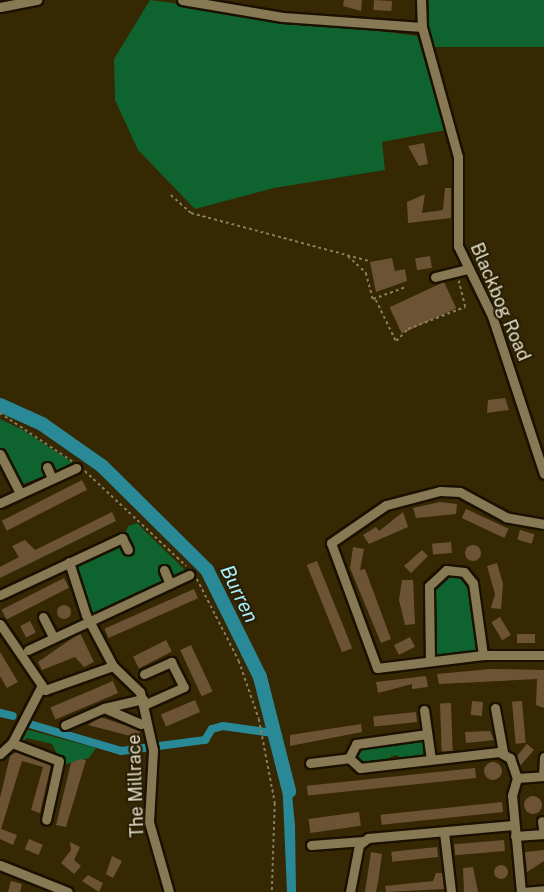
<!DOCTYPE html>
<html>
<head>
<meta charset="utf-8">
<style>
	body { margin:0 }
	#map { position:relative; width:544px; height:892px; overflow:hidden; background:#352803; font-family:"Public Sans",sans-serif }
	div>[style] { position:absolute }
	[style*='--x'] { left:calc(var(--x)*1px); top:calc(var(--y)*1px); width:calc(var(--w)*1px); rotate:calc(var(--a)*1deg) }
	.green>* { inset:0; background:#0f632e; transform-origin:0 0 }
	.water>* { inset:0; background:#298997 }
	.canal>* { height:8px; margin:-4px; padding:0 4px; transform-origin:4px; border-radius:4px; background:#298997 }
	.river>* { height:14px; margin:-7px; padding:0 7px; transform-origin:7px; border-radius:7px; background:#298997 }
	.building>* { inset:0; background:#6d5336; transform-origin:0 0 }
	.round { border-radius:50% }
	.path>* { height:1.5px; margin-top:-0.75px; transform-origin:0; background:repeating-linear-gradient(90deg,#867c5f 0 3px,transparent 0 6px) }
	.roads { filter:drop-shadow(2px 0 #1a1100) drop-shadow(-2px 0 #1a1100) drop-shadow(0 2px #1a1100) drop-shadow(0 -2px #1a1100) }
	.minor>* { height:9px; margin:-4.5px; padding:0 4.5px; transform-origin:4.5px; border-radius:4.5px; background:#867954 }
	span { translate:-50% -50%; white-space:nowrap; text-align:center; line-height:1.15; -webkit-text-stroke:4.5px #281f04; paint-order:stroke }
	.street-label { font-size:18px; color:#e4ddc9 }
	.water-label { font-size:20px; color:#a9eefb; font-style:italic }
</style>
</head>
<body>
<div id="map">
	<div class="green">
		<div style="clip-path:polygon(150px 0,417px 36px,446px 130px,382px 142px,385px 170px,274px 188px,195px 209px,138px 150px,115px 100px,114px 59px)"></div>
		<div style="left:429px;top:0;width:115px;height:47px"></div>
		<div style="clip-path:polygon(0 419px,23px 430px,75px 464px,21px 485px,0 448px)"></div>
		<div style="clip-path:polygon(137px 523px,187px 572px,91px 615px,76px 562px,121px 545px,128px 526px)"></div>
		<div style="clip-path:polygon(442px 574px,462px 575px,469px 582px,477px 651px,439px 658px,432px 649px,431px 588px)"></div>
		<div style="clip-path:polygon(21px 728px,96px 748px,89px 758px,62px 765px,52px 744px,27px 738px,22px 742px)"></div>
		<div style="clip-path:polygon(419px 740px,424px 743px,423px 757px,399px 761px,398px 755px,391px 756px,391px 762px,360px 764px,354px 757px,358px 748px,389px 743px,397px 747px,397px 742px)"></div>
	</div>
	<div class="water">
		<div style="clip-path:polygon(290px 774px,295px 825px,296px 892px,287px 892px,282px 776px)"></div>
	</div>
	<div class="canal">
		<div style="--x:0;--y:713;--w:13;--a:13"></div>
		<div style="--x:26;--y:723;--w:99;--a:16.4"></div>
		<div style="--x:121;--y:751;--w:85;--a:-7.5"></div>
		<div style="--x:205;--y:740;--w:13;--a:-58"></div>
		<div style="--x:212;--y:729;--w:11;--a:-15"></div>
		<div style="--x:223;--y:726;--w:50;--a:8"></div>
	</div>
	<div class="river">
		<div style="--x:0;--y:405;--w:46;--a:24.3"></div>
		<div style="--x:42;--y:424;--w:73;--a:35"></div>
		<div style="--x:102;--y:466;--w:148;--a:44.7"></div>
		<div style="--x:207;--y:570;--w:119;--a:63.6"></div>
		<div style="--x:260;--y:677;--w:118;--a:75.7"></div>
	</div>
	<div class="building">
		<div style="clip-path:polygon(344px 0,362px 0,361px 11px,343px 6px)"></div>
		<div style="left:374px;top:0;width:18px;height:10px;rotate:3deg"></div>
		<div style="clip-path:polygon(424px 143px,428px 164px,419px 166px,408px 146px)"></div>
		<div style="clip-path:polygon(445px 188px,451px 188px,451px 218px,408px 223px,407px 202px,425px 194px,422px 213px,443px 210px)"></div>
		<div style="left:430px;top:256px;width:12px;height:15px;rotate:81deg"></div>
		<div style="clip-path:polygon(392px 258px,395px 271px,405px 269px,407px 281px,376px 292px,370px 262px)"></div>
		<div style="left:444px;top:282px;width:29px;height:60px;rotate:65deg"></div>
		<div style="clip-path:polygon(505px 398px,509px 410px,487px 413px,488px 400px)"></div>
		<div style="left:82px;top:480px;width:11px;height:90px;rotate:63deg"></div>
		<div style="clip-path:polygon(440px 502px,457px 504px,456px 514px,416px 518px,413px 508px)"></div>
		<div style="left:466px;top:509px;width:47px;height:10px;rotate:25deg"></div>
		<div style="clip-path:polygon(112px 512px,116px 521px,0 578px,0 567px,19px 557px,12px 546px,25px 540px,35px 550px)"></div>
		<div style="clip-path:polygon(403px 512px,408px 527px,369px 544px,363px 535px,376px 527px,379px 531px)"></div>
		<div style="left:520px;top:530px;width:15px;height:10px;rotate:16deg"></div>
		<div style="left:451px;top:542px;width:11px;height:19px;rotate:85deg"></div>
		<div class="round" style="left:465px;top:545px;width:16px;height:16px"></div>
		<div style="clip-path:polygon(353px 547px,364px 549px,360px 570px,365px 569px,391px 639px,381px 643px,350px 568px)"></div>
		<div style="clip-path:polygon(422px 550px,428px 556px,411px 573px,404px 566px)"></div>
		<div style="left:317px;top:561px;width:94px;height:11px;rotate:68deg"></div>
		<div style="clip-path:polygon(497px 563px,503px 584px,501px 609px,491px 608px,495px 594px,487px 566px)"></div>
		<div style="left:64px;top:578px;width:11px;height:70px;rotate:63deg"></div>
		<div style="clip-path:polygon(402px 580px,413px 580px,415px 624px,405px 625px,399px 600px)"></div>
		<div style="left:194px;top:589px;width:10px;height:98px;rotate:66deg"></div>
		<div class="round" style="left:57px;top:605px;width:14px;height:14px"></div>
		<div style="left:500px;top:617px;width:21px;height:10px;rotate:59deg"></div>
		<div style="left:30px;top:621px;width:13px;height:11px;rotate:63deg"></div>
		<div style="clip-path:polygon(80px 633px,94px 662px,84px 667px,75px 657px,42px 670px,38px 662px)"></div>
		<div style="left:535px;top:634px;width:9px;height:18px;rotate:90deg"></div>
		<div style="left:410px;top:637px;width:11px;height:18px;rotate:63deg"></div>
		<div style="left:166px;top:640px;width:13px;height:37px;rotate:63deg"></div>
		<div style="left:191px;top:645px;width:51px;height:12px;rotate:65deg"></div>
		<div style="clip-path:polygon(0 652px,18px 682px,7px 688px,0 676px)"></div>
		<div style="clip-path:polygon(490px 669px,544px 670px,544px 708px,536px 705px,537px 679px,439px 684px,437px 674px)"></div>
		<div style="clip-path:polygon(426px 676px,428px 687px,412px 689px,412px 684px,378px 693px,376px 682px)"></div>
		<div style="left:113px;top:681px;width:13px;height:68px;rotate:67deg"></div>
		<div style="left:195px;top:700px;width:13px;height:37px;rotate:67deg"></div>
		<div style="left:472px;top:701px;width:11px;height:14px;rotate:5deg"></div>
		<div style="left:522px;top:701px;width:42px;height:10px;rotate:85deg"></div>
		<div style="left:451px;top:703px;width:48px;height:11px;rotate:88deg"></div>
		<div style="left:416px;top:712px;width:10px;height:43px;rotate:84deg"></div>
		<div style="clip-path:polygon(100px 717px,140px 730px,138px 738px,88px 725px)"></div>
		<div style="clip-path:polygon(361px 724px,362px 732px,290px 746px,290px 735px)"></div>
		<div style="clip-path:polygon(490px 731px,494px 740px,466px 743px,465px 732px)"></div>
		<div style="clip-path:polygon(527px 744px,534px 750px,520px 766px,517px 756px)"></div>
		<div style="clip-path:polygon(16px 752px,51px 765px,40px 813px,31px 810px,43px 767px,22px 761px,1px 829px,17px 835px,13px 845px,0 839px,0 798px,10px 756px)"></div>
		<div style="clip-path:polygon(80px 759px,86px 760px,66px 827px,56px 825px,71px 763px)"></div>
		<div class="round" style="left:484px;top:762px;width:18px;height:18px"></div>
		<div style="left:475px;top:768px;width:10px;height:169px;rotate:84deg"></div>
		<div class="round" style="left:524px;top:796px;width:18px;height:18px"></div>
		<div style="left:502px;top:802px;width:10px;height:122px;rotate:84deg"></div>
		<div style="left:359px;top:812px;width:14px;height:51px;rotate:82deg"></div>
		<div style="left:29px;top:839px;width:15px;height:11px;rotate:23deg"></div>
		<div style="left:504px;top:840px;width:11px;height:50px;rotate:85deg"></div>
		<div style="clip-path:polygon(70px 842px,80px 847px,74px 860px,81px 866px,74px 874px,61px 863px,71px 850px)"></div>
		<div style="left:437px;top:847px;width:10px;height:46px;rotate:84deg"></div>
		<div style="clip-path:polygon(544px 850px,544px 861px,527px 872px,525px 852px)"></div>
		<div style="clip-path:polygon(371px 852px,382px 854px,378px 883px,376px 892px,365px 892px)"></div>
		<div style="clip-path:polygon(112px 856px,122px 861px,113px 878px,106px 874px)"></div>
		<div class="round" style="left:494px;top:865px;width:14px;height:14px"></div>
		<div style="clip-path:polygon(473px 867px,478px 892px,464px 892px,463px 868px)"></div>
		<div style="clip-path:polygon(436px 873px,442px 873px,444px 889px,386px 892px,385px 886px,433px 881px)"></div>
		<div style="clip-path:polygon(88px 875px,103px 883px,99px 892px,82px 881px)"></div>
		<div style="clip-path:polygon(11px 881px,22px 884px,20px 892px,8px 892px)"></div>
	</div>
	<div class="path">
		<div style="--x:171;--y:195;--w:27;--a:42"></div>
		<div style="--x:191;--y:213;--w:184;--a:15.1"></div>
		<div style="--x:348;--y:256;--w:25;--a:43"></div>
		<div style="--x:366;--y:273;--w:27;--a:75"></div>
		<div style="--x:373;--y:299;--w:35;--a:-20"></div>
		<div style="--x:376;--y:300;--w:46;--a:64"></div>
		<div style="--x:396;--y:341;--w:17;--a:-45"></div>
		<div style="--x:408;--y:329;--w:61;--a:-21.1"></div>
		<div style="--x:465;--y:307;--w:30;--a:-104"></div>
		<div style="--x:0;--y:413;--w:87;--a:33.7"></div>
		<div style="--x:85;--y:471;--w:139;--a:43.2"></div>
		<div style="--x:197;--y:579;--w:92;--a:62.9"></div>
		<div style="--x:239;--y:661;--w:61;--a:71"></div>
		<div style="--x:259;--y:719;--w:86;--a:79.2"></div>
		<div style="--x:275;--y:803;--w:89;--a:91.9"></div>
	</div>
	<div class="roads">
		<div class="minor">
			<div style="--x:182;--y:0;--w:102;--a:9.6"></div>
			<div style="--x:283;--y:17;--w:139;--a:4.1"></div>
			<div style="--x:421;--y:0;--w:27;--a:88"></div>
			<div style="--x:422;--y:27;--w:135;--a:74.5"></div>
			<div style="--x:458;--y:157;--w:89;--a:90"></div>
			<div style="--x:458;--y:246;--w:78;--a:64.1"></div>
			<div style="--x:492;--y:316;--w:166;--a:71.8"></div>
			<div style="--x:0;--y:7;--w:38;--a:-11"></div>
			<div style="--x:435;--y:277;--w:33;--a:-14"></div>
			<div style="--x:0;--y:454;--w:44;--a:62.9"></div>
			<div style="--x:47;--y:467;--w:12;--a:66"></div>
			<div style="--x:0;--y:503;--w:84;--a:-24.7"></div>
			<div style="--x:544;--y:524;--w:39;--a:-170"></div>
			<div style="--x:506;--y:517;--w:52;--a:-151.5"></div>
			<div style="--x:460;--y:492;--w:20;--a:-177"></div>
			<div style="--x:440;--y:491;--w:56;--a:165.5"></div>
			<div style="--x:386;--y:505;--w:67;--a:145.4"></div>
			<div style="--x:331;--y:543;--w:133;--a:69.8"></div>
			<div style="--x:377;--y:668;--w:107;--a:-7"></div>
			<div style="--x:483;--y:655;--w:61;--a:0"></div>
			<div style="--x:69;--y:562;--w:56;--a:72.2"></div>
			<div style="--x:86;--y:615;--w:58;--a:62.1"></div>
			<div style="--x:164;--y:570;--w:15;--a:67"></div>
			<div style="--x:0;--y:595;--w:135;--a:-25"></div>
			<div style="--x:122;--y:538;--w:13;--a:63"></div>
			<div style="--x:43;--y:617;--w:22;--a:63"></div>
			<div style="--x:0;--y:624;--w:80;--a:55.7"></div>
			<div style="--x:45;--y:690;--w:72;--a:-19.4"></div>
			<div style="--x:113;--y:666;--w:37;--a:44"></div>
			<div style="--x:140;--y:692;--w:59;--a:77.4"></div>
			<div style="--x:153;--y:750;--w:72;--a:93.2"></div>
			<div style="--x:149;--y:822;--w:73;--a:74.1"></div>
			<div style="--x:28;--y:650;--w:178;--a:-25"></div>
			<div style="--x:430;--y:661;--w:75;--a:-90.8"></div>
			<div style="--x:429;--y:586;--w:23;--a:-43"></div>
			<div style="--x:446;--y:570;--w:18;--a:6"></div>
			<div style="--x:464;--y:572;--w:14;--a:51"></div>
			<div style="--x:473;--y:583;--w:73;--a:82.1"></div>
			<div style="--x:144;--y:674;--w:30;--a:-24"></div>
			<div style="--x:171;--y:662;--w:28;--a:63"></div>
			<div style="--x:184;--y:687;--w:42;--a:155.9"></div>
			<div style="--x:495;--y:708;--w:45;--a:79.7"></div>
			<div style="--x:424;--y:710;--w:49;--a:81.9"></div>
			<div style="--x:141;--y:724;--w:40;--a:-156.6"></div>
			<div style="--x:104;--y:708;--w:40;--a:-13"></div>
			<div style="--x:65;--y:725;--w:43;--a:-23.6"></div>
			<div style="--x:12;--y:743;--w:63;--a:-62.6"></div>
			<div style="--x:0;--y:754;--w:16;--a:-43"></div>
			<div style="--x:12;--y:743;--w:50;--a:21"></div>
			<div style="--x:59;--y:761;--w:60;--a:102.4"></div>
			<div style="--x:349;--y:758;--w:16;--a:-63"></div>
			<div style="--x:356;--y:744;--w:72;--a:-8"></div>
			<div style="--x:310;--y:763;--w:39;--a:-7"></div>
			<div style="--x:349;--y:758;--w:15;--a:42"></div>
			<div style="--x:360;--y:768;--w:140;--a:-6.6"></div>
			<div style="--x:499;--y:752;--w:13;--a:29"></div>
			<div style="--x:510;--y:758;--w:21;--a:71"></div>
			<div style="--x:543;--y:776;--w:19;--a:-87"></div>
			<div style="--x:517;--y:778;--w:18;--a:106"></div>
			<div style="--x:512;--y:795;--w:97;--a:84.7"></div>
			<div style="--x:517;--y:778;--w:27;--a:-4"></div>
			<div style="--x:444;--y:832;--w:60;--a:83.3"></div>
			<div style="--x:515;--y:836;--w:29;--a:-4"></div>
			<div style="--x:544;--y:834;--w:13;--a:-99"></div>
			<div style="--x:311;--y:845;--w:53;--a:-4.3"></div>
			<div style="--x:0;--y:865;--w:73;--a:21.7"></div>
			<div style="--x:350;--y:892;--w:48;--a:-79.2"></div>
			<div style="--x:359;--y:845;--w:11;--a:-38"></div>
			<div style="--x:368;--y:838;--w:146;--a:-5.1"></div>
			<div style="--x:523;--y:892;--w:21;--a:-5"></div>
		</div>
	</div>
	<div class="street-label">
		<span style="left:500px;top:302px;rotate:67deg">Blackbog Road</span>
		<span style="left:136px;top:786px;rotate:-92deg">The Millrace</span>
	</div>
	<div class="water-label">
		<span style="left:239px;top:594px;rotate:64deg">Burren</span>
	</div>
</div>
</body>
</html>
